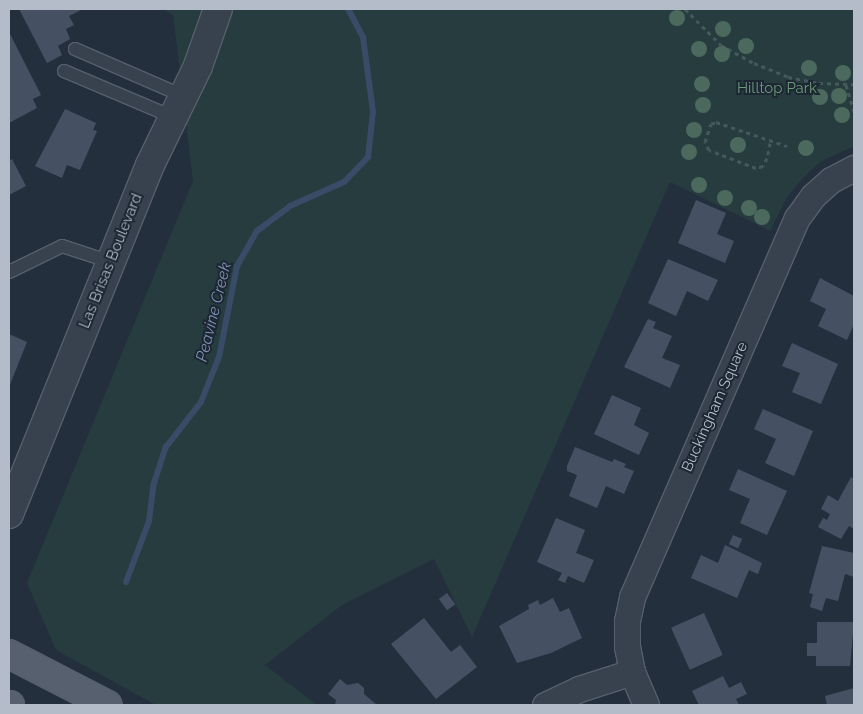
<!DOCTYPE html>
<html>
<head>
<meta charset="utf-8">
<style>
	body { margin:0 }
	#map { position:relative; width:863px; height:714px; overflow:hidden; background:#242f3e; font-family:Raleway,sans-serif }
	div>[style] { position:absolute }
	[style*='--x'] { left:calc(var(--x)*1px); top:calc(var(--y)*1px); width:calc(var(--w)*1px); rotate:calc(var(--a)*1deg) }
	.green>* { inset:0; background:#263c3f }
	.stream>* { height:6px; margin:-3px; padding:0 3px; transform-origin:3px; border-radius:3px; background:#394c67 }
	.building>* { inset:0; background:#455162; transform-origin:0 0 }
	.path>* { height:3px; margin-top:-1.5px; transform-origin:0; background:repeating-linear-gradient(90deg,#44595c 0 4px,transparent 0 8px) }
	.roads { filter:drop-shadow(1px 0 #565f6c) drop-shadow(-1px 0 #565f6c) drop-shadow(0 1px #565f6c) drop-shadow(0 -1px #565f6c) }
	.service>* { height:12px; margin:-6px; padding:0 6px; transform-origin:6px; border-radius:6px; background:#38414e }
	.minor>* { height:25px; margin:-12.5px; padding:0 12.5px; transform-origin:12.5px; border-radius:12.5px; background:#38414e }
	.tertiary>* { height:28px; margin:-14px; padding:0 14px; transform-origin:14px; border-radius:14px; background:#38414e }
	.primary>* { height:28px; margin:-14px; padding:0 14px; transform-origin:14px; border-radius:14px; background:#56606e }
	.trees>* { width:16px; height:16px; margin:-8px; border-radius:50%; background:#4b6a5d }
	span { translate:-50% -50%; white-space:nowrap; text-align:center; line-height:1.15; -webkit-text-stroke:4px #1d2633; paint-order:stroke }
	.park-label { font-size:15px; color:#6b9a76 }
	.street-label { font-size:15px; color:#b4bcc9 }
	.water-label { font-size:16px; color:#7c92b1; font-style:italic }
	.frame { position:absolute; inset:0; border:10px solid #b4bcc9; pointer-events:none }
</style>
</head>
<body>
<div id="map">
	<div class="green">
		<div style="clip-path:polygon(163px 9px,854px 9px,854px 146px,820px 162px,800px 181px,786px 199px,770px 231px,670px 182px,472px 637px,434px 559px,342px 605px,265px 665px,317px 705px,156px 705px,56px 650px,27px 583px,193px 181px,173px 15px)"></div>
	</div>
	<div class="stream">
		<div style="--x:126;--y:582;--w:65;--a:-69.3"></div>
		<div style="--x:149;--y:521;--w:38;--a:-83"></div>
		<div style="--x:154;--y:483;--w:38;--a:-72"></div>
		<div style="--x:166;--y:447;--w:57;--a:-52.1"></div>
		<div style="--x:201;--y:402;--w:48;--a:-68.2"></div>
		<div style="--x:219;--y:357;--w:93;--a:-78.8"></div>
		<div style="--x:237;--y:266;--w:40;--a:-60.3"></div>
		<div style="--x:257;--y:231;--w:41;--a:-37.1"></div>
		<div style="--x:290;--y:206;--w:59;--a:-24"></div>
		<div style="--x:344;--y:182;--w:35;--a:-46"></div>
		<div style="--x:368;--y:157;--w:45;--a:-83.7"></div>
		<div style="--x:373;--y:112;--w:76;--a:-97.6"></div>
		<div style="--x:363;--y:37;--w:32;--a:-118"></div>
	</div>
	<div class="building">
		<div style="clip-path:polygon(19px 9px,83px 9px,69px 16px,74px 25px,66px 29px,70px 39px,58px 46px,62px 55px,47px 63px)"></div>
		<div style="clip-path:polygon(9px 32px,41px 95px,33px 99px,37px 108px,9px 123px)"></div>
		<div style="clip-path:polygon(65px 109px,96px 123px,93px 130px,97px 131px,80px 170px,67px 165px,62px 178px,35px 166px)"></div>
		<div style="clip-path:polygon(12px 159px,26px 186px,9px 195px,9px 161px)"></div>
		<div style="clip-path:polygon(696px 200px,726px 213px,717px 234px,734px 241px,725px 263px,678px 243px)"></div>
		<div style="clip-path:polygon(668px 259px,718px 280px,708px 301px,687px 291px,676px 316px,648px 303px)"></div>
		<div style="clip-path:polygon(820px 278px,854px 296px,854px 324px,847px 340px,818px 326px,826px 309px,810px 301px)"></div>
		<div style="clip-path:polygon(648px 319px,656px 322px,653px 328px,672px 336px,662px 358px,680px 365px,670px 388px,624px 367px)"></div>
		<div style="clip-path:polygon(9px 334px,27px 342px,9px 387px)"></div>
		<div style="clip-path:polygon(792px 343px,838px 364px,821px 404px,792px 392px,800px 373px,782px 366px)"></div>
		<div style="clip-path:polygon(612px 395px,641px 408px,634px 425px,649px 433px,639px 455px,594px 434px)"></div>
		<div style="clip-path:polygon(763px 409px,813px 431px,794px 476px,765px 463px,776px 439px,754px 429px)"></div>
		<div style="clip-path:polygon(575px 447px,612px 462px,614px 459px,626px 464px,624px 467px,634px 471px,624px 494px,606px 486px,597px 508px,569px 496px,577px 475px,567px 471px,567px 466px)"></div>
		<div style="clip-path:polygon(738px 469px,787px 491px,767px 535px,740px 523px,750px 499px,729px 490px)"></div>
		<div style="clip-path:polygon(851px 477px,854px 479px,854px 529px,849px 526px,841px 539px,818px 527px,823px 518px,827px 520px,830px 514px,821px 509px,828px 495px,838px 501px)"></div>
		<div style="clip-path:polygon(556px 518px,585px 530px,576px 553px,594px 560px,584px 583px,568px 576px,565px 583px,558px 580px,562px 573px,537px 562px)"></div>
		<div style="left:733px;top:535px;width:10px;height:10px;rotate:24deg"></div>
		<div style="clip-path:polygon(725px 545px,762px 563px,758px 574px,749px 570px,737px 598px,691px 578px,701px 555px,718px 563px)"></div>
		<div style="clip-path:polygon(822px 546px,854px 553px,854px 577px,845px 574px,838px 601px,826px 598px,822px 611px,810px 607px,813px 594px,809px 593px)"></div>
		<div style="left:447px;top:593px;width:14px;height:10px;rotate:54deg"></div>
		<div style="clip-path:polygon(553px 598px,560px 612px,569px 608px,582px 638px,551px 653px,517px 663px,499px 626px,529px 609px,528px 605px,538px 600px,540px 605px)"></div>
		<div style="left:704px;top:613px;width:46px;height:36px;rotate:66deg"></div>
		<div style="clip-path:polygon(424px 618px,451px 652px,460px 645px,477px 667px,436px 699px,391px 644px)"></div>
		<div style="clip-path:polygon(817px 622px,854px 622px,850px 666px,816px 666px,816px 656px,807px 656px,807px 643px,817px 643px)"></div>
		<div style="clip-path:polygon(723px 676px,729px 688px,741px 682px,747px 694px,736px 699px,739px 705px,699px 705px,692px 691px)"></div>
		<div style="clip-path:polygon(340px 679px,347px 685px,358px 683px,364px 688px,364px 694px,377px 705px,335px 705px,336px 700px,328px 694px)"></div>
		<div style="clip-path:polygon(854px 688px,854px 705px,827px 705px,825px 696px)"></div>
	</div>
	<div class="path">
		<div style="--x:685;--y:9;--w:51;--a:45"></div>
		<div style="--x:721;--y:45;--w:38;--a:29"></div>
		<div style="--x:754;--y:63;--w:37;--a:22"></div>
		<div style="--x:788;--y:77;--w:32;--a:11"></div>
		<div style="--x:819;--y:83;--w:35;--a:2"></div>
		<div style="--x:846;--y:85;--w:28;--a:73"></div>
		<div style="--x:770;--y:143;--w:15;--a:101"></div>
		<div style="--x:767;--y:158;--w:9;--a:117"></div>
		<div style="--x:763;--y:166;--w:7;--a:164"></div>
		<div style="--x:756;--y:168;--w:50;--a:-159"></div>
		<div style="--x:709;--y:150;--w:9;--a:-117"></div>
		<div style="--x:705;--y:142;--w:19;--a:-72"></div>
		<div style="--x:711;--y:124;--w:5;--a:-22"></div>
		<div style="--x:716;--y:122;--w:75;--a:18.7"></div>
	</div>
	<div class="roads">
		<div class="service">
			<div style="--x:75;--y:49;--w:118;--a:23.5"></div>
			<div style="--x:64;--y:71;--w:118;--a:22.9"></div>
			<div style="--x:9;--y:272;--w:59;--a:-26.1"></div>
			<div style="--x:62;--y:246;--w:52;--a:18.1"></div>
		</div>
		<div class="minor">
			<div style="--x:545;--y:705;--w:38;--a:-25"></div>
			<div style="--x:579;--y:689;--w:56;--a:-17.8"></div>
			<div style="--x:646;--y:705;--w:36;--a:-113"></div>
			<div style="--x:632;--y:672;--w:26;--a:-101"></div>
			<div style="--x:627;--y:646;--w:25;--a:-90"></div>
			<div style="--x:627;--y:621;--w:25;--a:-78"></div>
			<div style="--x:632;--y:597;--w:413;--a:-66.5"></div>
			<div style="--x:797;--y:218;--w:27;--a:-54"></div>
			<div style="--x:813;--y:196;--w:24;--a:-42"></div>
			<div style="--x:831;--y:180;--w:26;--a:-28"></div>
		</div>
		<div class="tertiary">
			<div style="--x:9;--y:514;--w:376;--a:-68"></div>
			<div style="--x:150;--y:165;--w:110;--a:-64.1"></div>
			<div style="--x:198;--y:66;--w:60;--a:-70.7"></div>
		</div>
		<div class="primary">
			<div style="--x:9;--y:654;--w:111;--a:27.3"></div>
			<div style="--x:9;--y:705;--w:1;--a:0"></div>
		</div>
	</div>
	<div class="trees">
		<div style="left:677px;top:18px"></div>
		<div style="left:723px;top:29px"></div>
		<div style="left:746px;top:46px"></div>
		<div style="left:699px;top:49px"></div>
		<div style="left:722px;top:54px"></div>
		<div style="left:809px;top:68px"></div>
		<div style="left:843px;top:73px"></div>
		<div style="left:702px;top:84px"></div>
		<div style="left:839px;top:96px"></div>
		<div style="left:820px;top:97px"></div>
		<div style="left:703px;top:105px"></div>
		<div style="left:842px;top:115px"></div>
		<div style="left:694px;top:130px"></div>
		<div style="left:738px;top:145px"></div>
		<div style="left:806px;top:148px"></div>
		<div style="left:689px;top:152px"></div>
		<div style="left:699px;top:185px"></div>
		<div style="left:725px;top:198px"></div>
		<div style="left:749px;top:208px"></div>
		<div style="left:762px;top:217px"></div>
	</div>
	<div class="park-label">
		<span style="left:777px;top:89px">Hilltop Park</span>
	</div>
	<div class="street-label">
		<span style="left:111px;top:261px;rotate:-68deg">Las Brisas Boulevard</span>
		<span style="left:715px;top:407px;rotate:-66deg">Buckingham Square</span>
	</div>
	<div class="water-label">
		<span style="left:214px;top:312px;rotate:-76deg">Peavine Creek</span>
	</div>
	<div class="frame"></div>
</div>
</body>
</html>
